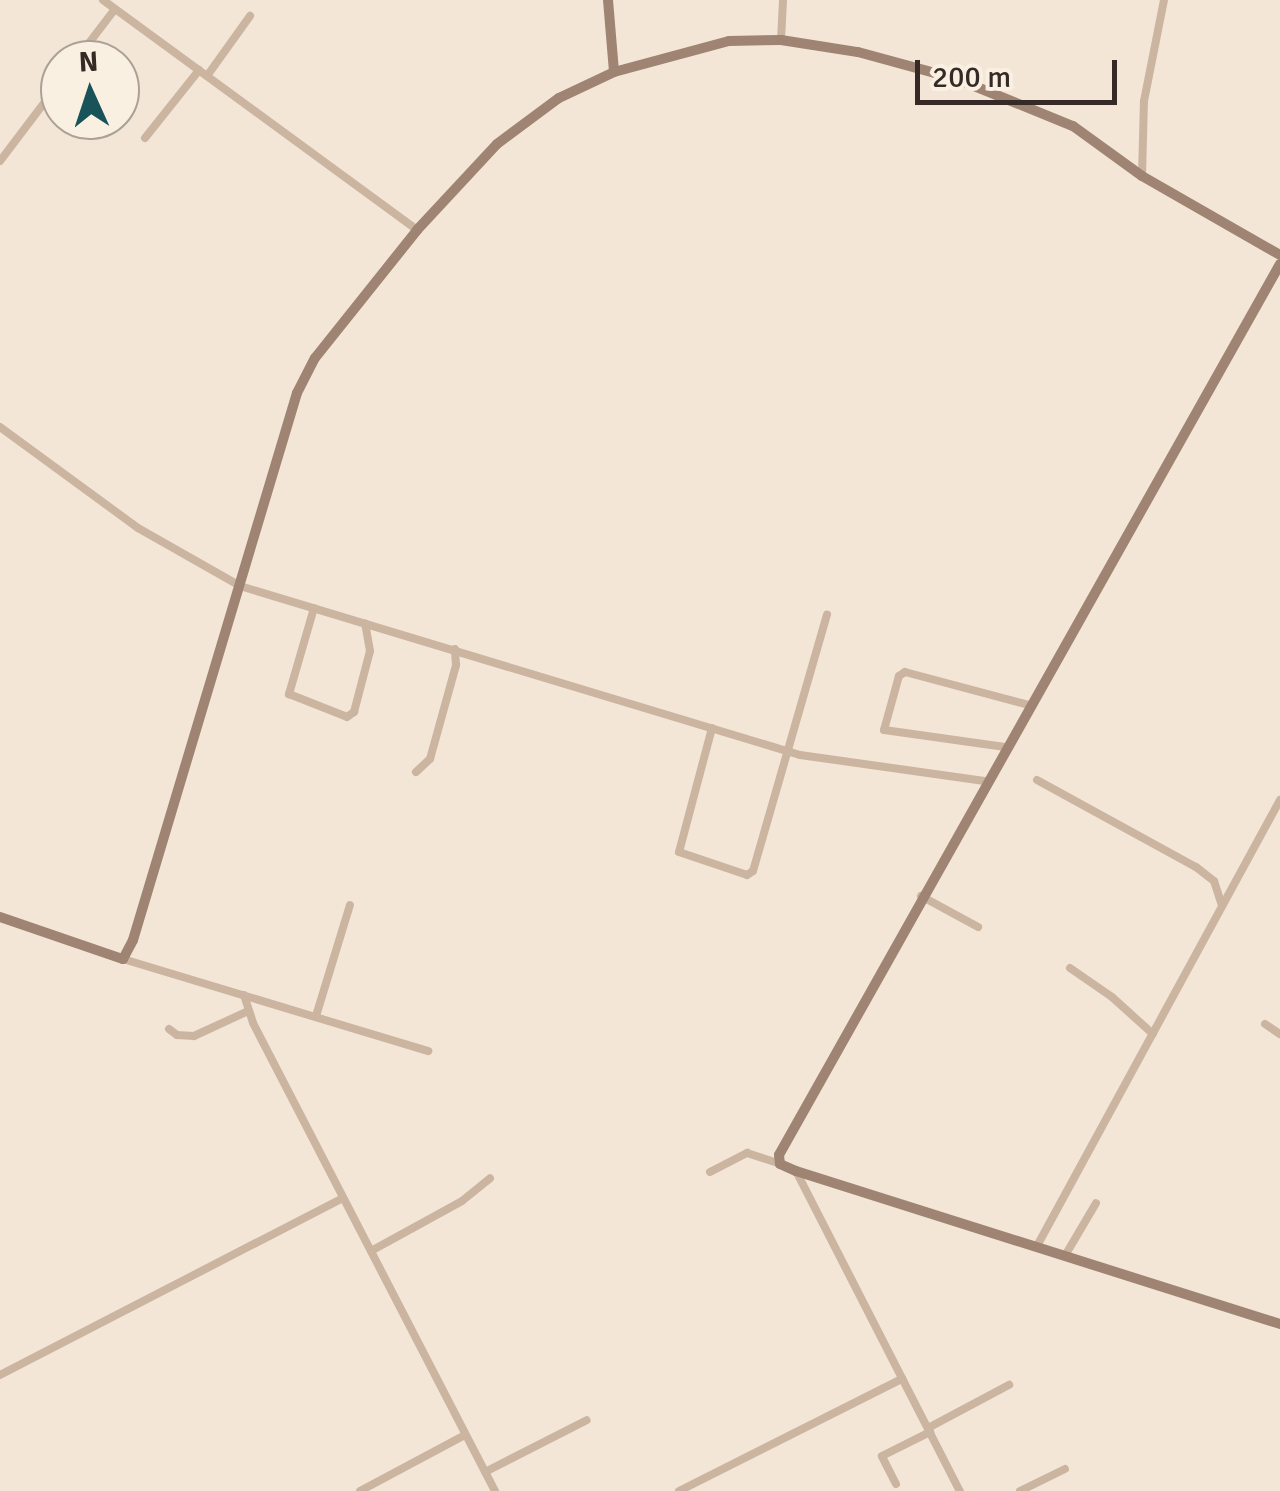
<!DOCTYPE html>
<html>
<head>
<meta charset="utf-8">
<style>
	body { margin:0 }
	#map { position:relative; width:1280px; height:1491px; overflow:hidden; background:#f3e6d6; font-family:Signika,sans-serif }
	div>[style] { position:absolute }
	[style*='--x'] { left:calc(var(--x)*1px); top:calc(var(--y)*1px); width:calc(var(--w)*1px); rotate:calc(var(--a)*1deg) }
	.street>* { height:8px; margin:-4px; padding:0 4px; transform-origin:4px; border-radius:4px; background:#cbb5a1 }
	.secondary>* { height:10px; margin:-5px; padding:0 5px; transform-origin:5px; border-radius:5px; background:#9f8473 }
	span { translate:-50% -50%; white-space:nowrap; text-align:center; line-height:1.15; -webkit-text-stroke:9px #faf0e2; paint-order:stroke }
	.north { position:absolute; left:40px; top:40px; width:100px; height:100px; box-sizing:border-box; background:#faf0e2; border:2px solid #aba196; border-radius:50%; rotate:357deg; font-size:28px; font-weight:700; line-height:40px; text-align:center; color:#352a25 }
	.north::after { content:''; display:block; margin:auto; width:35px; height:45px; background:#175359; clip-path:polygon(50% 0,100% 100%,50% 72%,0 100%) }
	.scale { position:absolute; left:915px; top:60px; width:202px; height:45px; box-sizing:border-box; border:5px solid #352a25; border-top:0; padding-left:12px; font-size:30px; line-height:35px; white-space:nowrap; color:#352a25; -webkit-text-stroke:8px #faf0e2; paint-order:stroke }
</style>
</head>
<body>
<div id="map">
	<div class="street">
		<div style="--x:103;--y:0;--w:389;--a:36.2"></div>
		<div style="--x:781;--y:40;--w:40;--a:-87.1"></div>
		<div style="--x:76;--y:60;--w:64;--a:-52.6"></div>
		<div style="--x:207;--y:76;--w:74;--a:-54.4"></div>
		<div style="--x:145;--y:138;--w:87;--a:-51.5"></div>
		<div style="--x:0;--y:161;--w:99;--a:-52.8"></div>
		<div style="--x:1142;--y:176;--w:75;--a:-88.5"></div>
		<div style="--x:1144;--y:101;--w:103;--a:-78.8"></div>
		<div style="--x:0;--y:427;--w:171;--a:36.2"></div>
		<div style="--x:138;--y:528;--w:117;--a:29.6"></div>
		<div style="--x:240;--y:586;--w:585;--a:16.79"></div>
		<div style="--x:800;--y:755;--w:188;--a:8"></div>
		<div style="--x:314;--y:608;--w:90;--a:106.2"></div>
		<div style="--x:289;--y:694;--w:62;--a:21.6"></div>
		<div style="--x:347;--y:717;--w:9;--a:-36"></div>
		<div style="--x:354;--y:712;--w:63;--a:-75.3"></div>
		<div style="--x:370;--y:651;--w:28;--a:-100"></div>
		<div style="--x:712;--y:728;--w:128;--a:104.9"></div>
		<div style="--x:679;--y:852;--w:72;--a:18.7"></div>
		<div style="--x:747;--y:875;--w:7;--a:-34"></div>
		<div style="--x:753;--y:871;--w:267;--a:-73.9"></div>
		<div style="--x:1005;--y:747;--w:122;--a:-172"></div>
		<div style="--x:884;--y:730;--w:56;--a:-74.5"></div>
		<div style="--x:899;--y:676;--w:7;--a:-34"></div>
		<div style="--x:905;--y:672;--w:128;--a:14.9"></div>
		<div style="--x:416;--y:772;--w:19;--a:-43"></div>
		<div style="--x:430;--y:759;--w:98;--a:-74.5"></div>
		<div style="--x:456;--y:665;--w:16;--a:-94"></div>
		<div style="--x:1037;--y:780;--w:181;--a:28.7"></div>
		<div style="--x:1196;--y:867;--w:23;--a:38"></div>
		<div style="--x:1214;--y:881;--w:26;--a:72"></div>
		<div style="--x:921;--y:896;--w:65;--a:28.5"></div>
		<div style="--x:123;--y:959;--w:319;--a:16.8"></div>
		<div style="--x:1070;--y:968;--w:51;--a:34.6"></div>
		<div style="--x:1112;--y:997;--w:55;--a:42.1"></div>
		<div style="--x:244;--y:995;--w:29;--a:72"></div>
		<div style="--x:253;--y:1023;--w:527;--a:62.66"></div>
		<div style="--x:316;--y:1016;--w:116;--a:-73"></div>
		<div style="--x:1265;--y:1024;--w:18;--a:34"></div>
		<div style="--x:169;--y:1029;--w:10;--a:37"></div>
		<div style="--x:177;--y:1035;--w:17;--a:3"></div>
		<div style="--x:194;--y:1036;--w:60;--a:-24.8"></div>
		<div style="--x:796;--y:1171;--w:360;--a:62.9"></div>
		<div style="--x:710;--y:1172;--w:42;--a:-27.2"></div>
		<div style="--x:747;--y:1153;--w:35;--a:18"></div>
		<div style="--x:1037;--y:1246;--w:508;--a:-61.42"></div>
		<div style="--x:371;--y:1251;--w:104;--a:-28.8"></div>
		<div style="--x:462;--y:1201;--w:36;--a:-39"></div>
		<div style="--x:1066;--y:1254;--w:59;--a:-59.5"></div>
		<div style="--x:0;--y:1375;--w:386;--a:-27.3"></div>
		<div style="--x:928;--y:1428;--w:92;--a:-28"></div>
		<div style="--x:485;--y:1472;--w:114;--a:-27"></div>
		<div style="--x:896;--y:1484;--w:31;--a:-117"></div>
		<div style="--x:882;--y:1456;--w:54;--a:-26.6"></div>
		<div style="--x:360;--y:1491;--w:119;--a:-28.1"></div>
		<div style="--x:679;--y:1491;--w:250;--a:-26.7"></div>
		<div style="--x:1020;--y:1491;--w:50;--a:-26.1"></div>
	</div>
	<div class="secondary">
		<div style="--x:608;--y:0;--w:72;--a:85.2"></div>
		<div style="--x:1280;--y:264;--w:1022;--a:119.35"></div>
		<div style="--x:779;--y:1155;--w:9;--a:84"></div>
		<div style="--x:780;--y:1164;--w:17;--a:24"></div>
		<div style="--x:796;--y:1171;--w:508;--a:17.54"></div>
		<div style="--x:0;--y:917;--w:130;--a:18.9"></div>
		<div style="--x:123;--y:959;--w:21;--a:-62"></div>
		<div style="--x:133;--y:940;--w:571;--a:-73.31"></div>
		<div style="--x:297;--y:393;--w:39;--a:-63"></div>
		<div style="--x:315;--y:358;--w:164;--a:-51.4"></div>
		<div style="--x:417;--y:230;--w:117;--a:-47.1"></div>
		<div style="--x:497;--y:144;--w:77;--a:-36.6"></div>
		<div style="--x:559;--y:98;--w:61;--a:-25.3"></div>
		<div style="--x:614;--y:72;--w:119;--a:-15.1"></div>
		<div style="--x:729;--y:41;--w:52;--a:-1.1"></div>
		<div style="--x:781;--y:40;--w:78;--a:8.9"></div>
		<div style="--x:858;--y:52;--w:103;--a:15.3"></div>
		<div style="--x:957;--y:79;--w:125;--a:22.1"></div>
		<div style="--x:1073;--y:126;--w:85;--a:35.9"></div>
		<div style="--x:1142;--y:176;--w:159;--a:29.8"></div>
	</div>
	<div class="north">N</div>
	<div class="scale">200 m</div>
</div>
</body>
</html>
